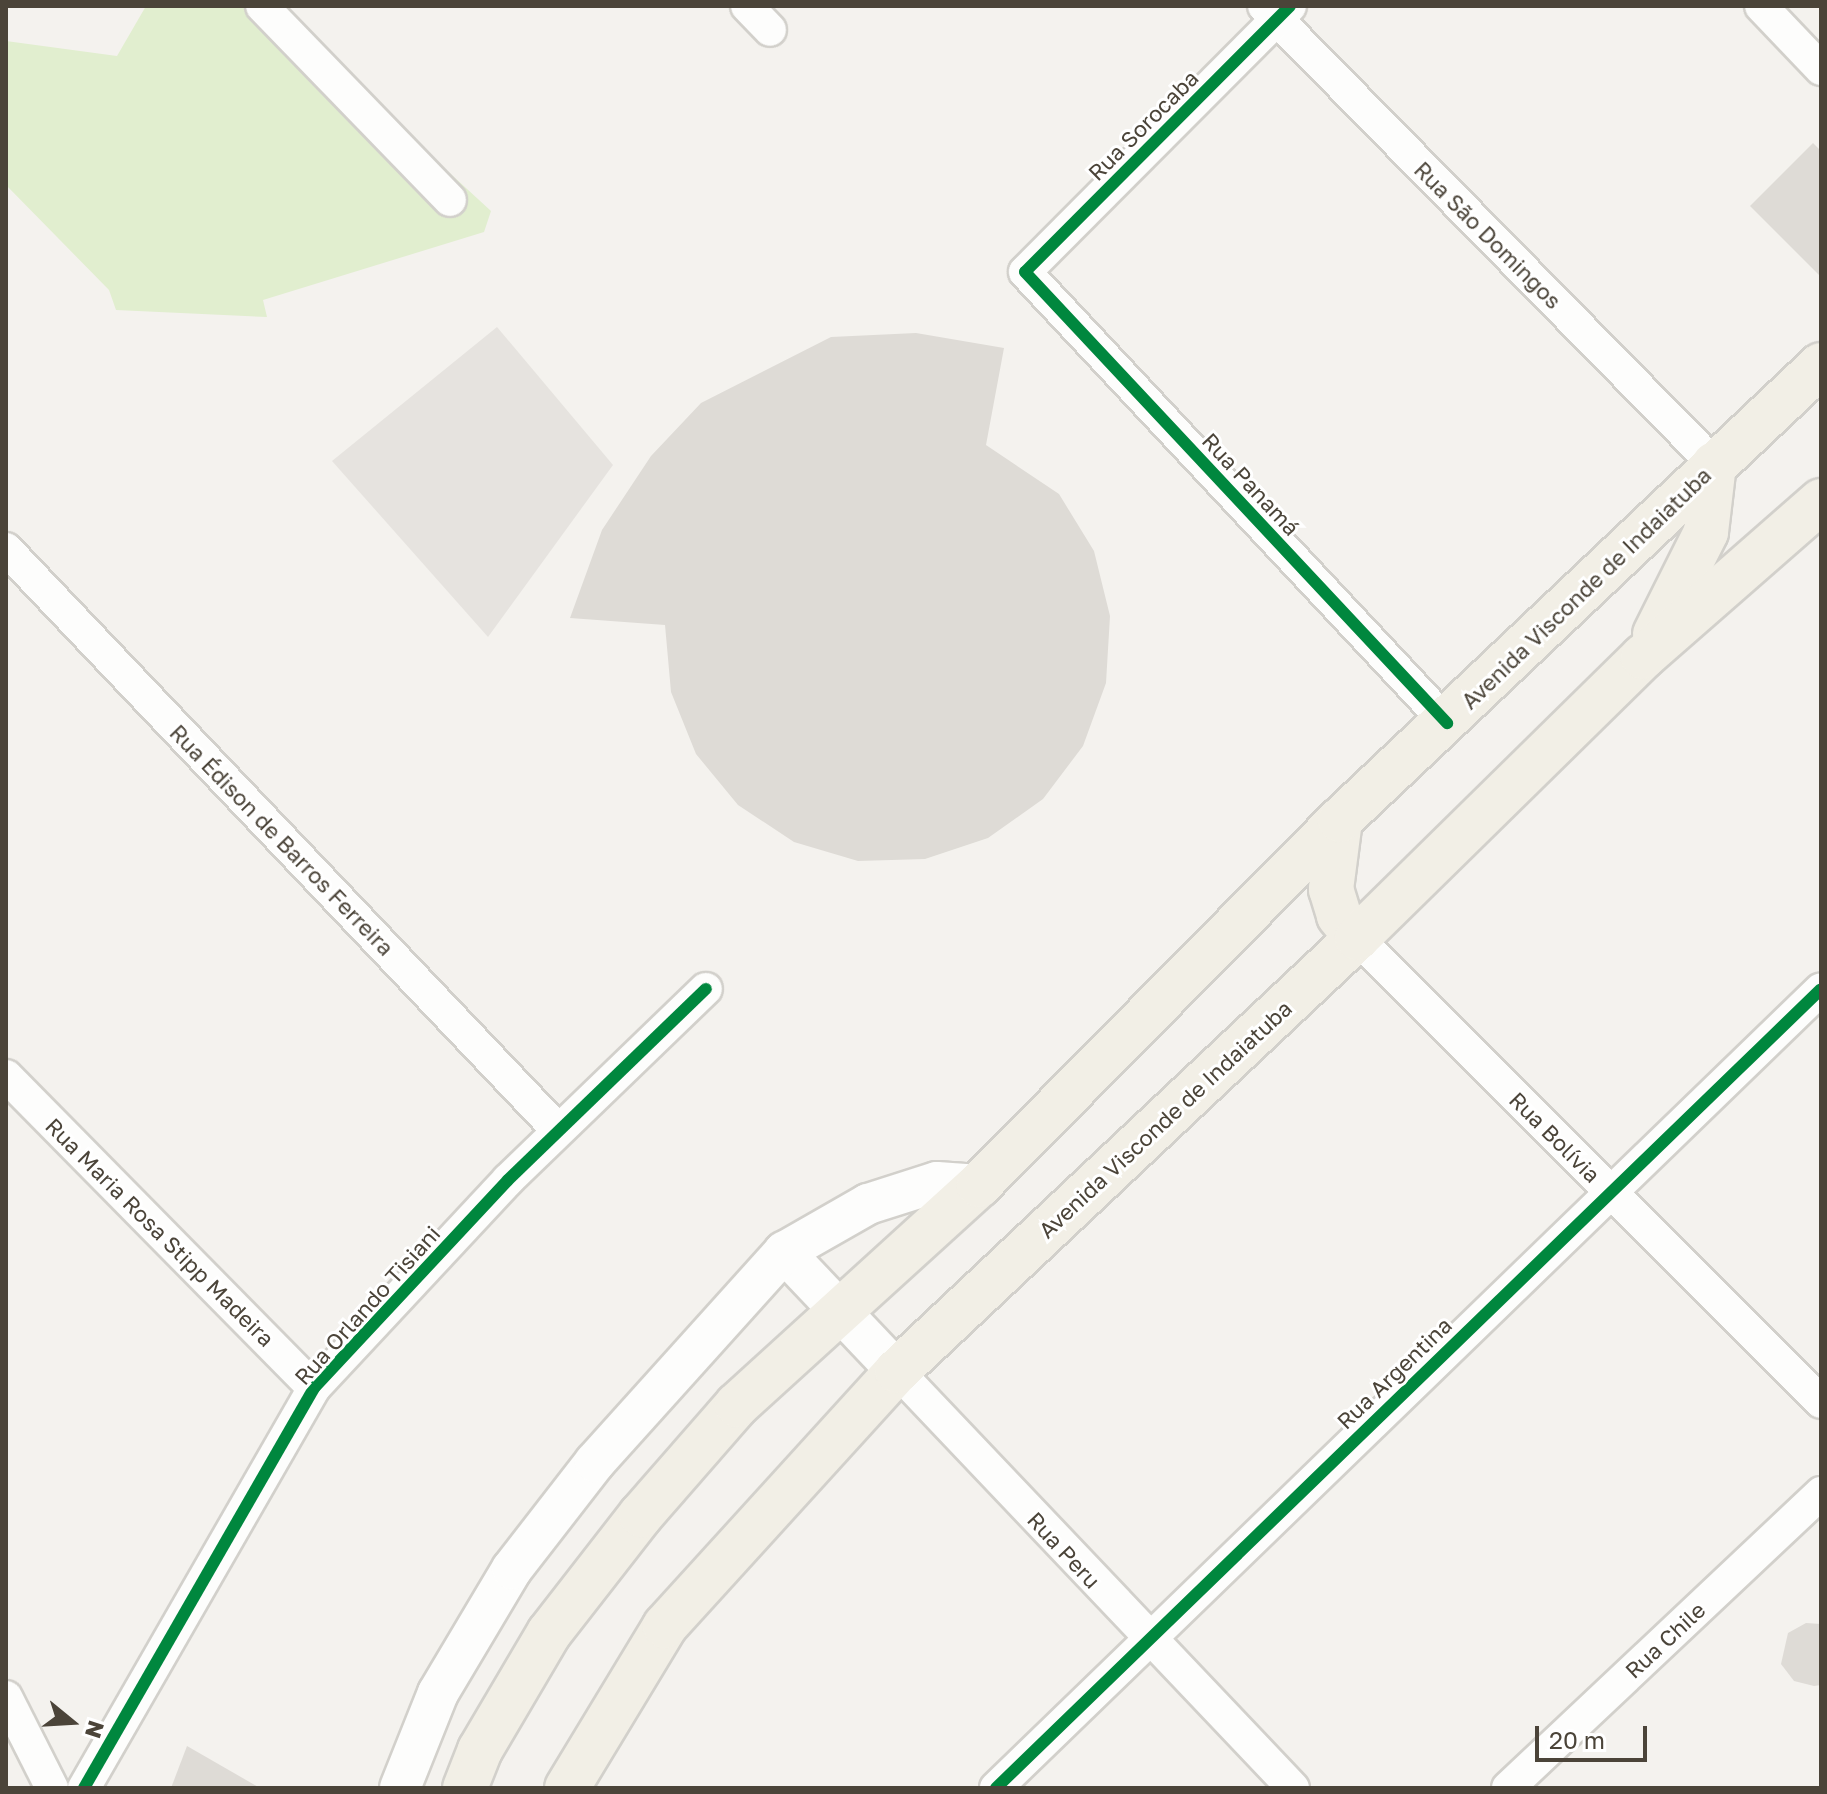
<!DOCTYPE html>
<html>
<head>
<meta charset="utf-8">
<style>
	body { margin:0 }
	#map { position:relative; width:1827px; height:1794px; overflow:hidden; background:#f4f2ee; font-family:"Golos Text",sans-serif }
	div>[style] { position:absolute }
	[style*='--x'] { left:calc(var(--x)*1px); top:calc(var(--y)*1px); width:calc(var(--w)*1px); rotate:calc(var(--a)*1deg) }
	.green>* { inset:0; background:#e1eecf }
	.parking>* { inset:0; background:#e6e3df }
	.building>* { inset:0; background:#dedbd6 }
	.roads { filter:drop-shadow(2px 0 #d2d0cb) drop-shadow(-2px 0 #d2d0cb) drop-shadow(0 2px #d2d0cb) drop-shadow(0 -2px #d2d0cb) }
	.minor>* { height:32px; margin:-16px; padding:0 16px; transform-origin:16px; border-radius:16px; background:#fdfdfc }
	.tertiary>* { height:40px; margin:-20px; padding:0 20px; transform-origin:20px; border-radius:20px; background:#fdfdfc }
	.primary>* { height:44px; margin:-22px; padding:0 22px; transform-origin:22px; border-radius:22px; background:#f2efe6 }
	.cycleway>* { height:12px; margin:-6px; padding:0 6px; transform-origin:6px; border-radius:6px; background:#00873e }
	span { translate:-50% -50%; white-space:nowrap; text-align:center; line-height:1.15; -webkit-text-stroke:6px #fff; paint-order:stroke }
	.street-label { font-size:22px; color:#4b4439 }
	.frame { position:absolute; inset:0; border:8px solid #4b4439; pointer-events:none }
	.north { position:absolute; left:32px; top:1682px; width:80px; height:80px; -webkit-text-stroke:6px #fff; paint-order:stroke; rotate:108deg; font-size:22px; font-weight:700; line-height:32px; text-align:center; color:#4b4439 }
	.north::after { content:''; display:block; margin:auto; width:28px; height:36px; background:#4b4439; clip-path:polygon(50% 0,100% 100%,50% 72%,0 100%) }
	.scale { position:absolute; left:1535px; top:1726px; width:112px; height:36px; box-sizing:border-box; border:4px solid #4b4439; border-top:0; padding-left:10px; font-size:24px; line-height:28px; white-space:nowrap; color:#4b4439; -webkit-text-stroke:6px #fff; paint-order:stroke }
</style>
</head>
<body>
<div id="map">
	<div class="green">
		<div style="clip-path:polygon(146px 6px,268px 6px,491px 211px,484px 232px,263px 300px,267px 317px,116px 310px,109px 290px,6px 185px,6px 41px,117px 56px)"></div>
	</div>
	<div class="parking">
		<div style="clip-path:polygon(497px 327px,613px 465px,488px 637px,332px 461px)"></div>
	</div>
	<div class="building">
		<div style="clip-path:polygon(1813px 143px,1821px 151px,1821px 277px,1750px 206px)"></div>
		<div style="clip-path:polygon(916px 333px,1004px 348px,986px 445px,1059px 494px,1094px 551px,1110px 616px,1106px 683px,1083px 746px,1043px 799px,988px 838px,925px 859px,858px 861px,794px 842px,738px 805px,696px 754px,671px 692px,665px 625px,570px 618px,602px 530px,651px 456px,701px 403px,831px 337px)"></div>
		<div style="clip-path:polygon(1806px 1623px,1821px 1624px,1821px 1685px,1814px 1686px,1794px 1681px,1781px 1664px,1788px 1633px)"></div>
		<div style="clip-path:polygon(187px 1746px,260px 1788px,171px 1788px)"></div>
	</div>
	<div class="roads">
		<div class="minor">
			<div style="--x:262;--y:6;--w:270;--a:45.9"></div>
			<div style="--x:747;--y:6;--w:33;--a:46"></div>
			<div style="--x:1264;--y:6;--w:642;--a:45.5"></div>
			<div style="--x:1290;--y:6;--w:375;--a:134.9"></div>
			<div style="--x:1025;--y:272;--w:618;--a:46.9"></div>
			<div style="--x:1761;--y:6;--w:87;--a:46.4"></div>
			<div style="--x:6;--y:549;--w:801;--a:46.47"></div>
			<div style="--x:1357;--y:938;--w:656;--a:45"></div>
			<div style="--x:6;--y:1076;--w:438;--a:45.4"></div>
			<div style="--x:897;--y:1371;--w:575;--a:46.48"></div>
			<div style="--x:6;--y:1697;--w:102;--a:63.2"></div>
			<div style="--x:84;--y:1788;--w:461;--a:-60.1"></div>
			<div style="--x:314;--y:1388;--w:284;--a:-47"></div>
			<div style="--x:508;--y:1180;--w:275;--a:-44"></div>
			<div style="--x:996;--y:1788;--w:1148;--a:-44.08"></div>
			<div style="--x:1508;--y:1788;--w:430;--a:-43.3"></div>
		</div>
		<div class="tertiary">
			<div style="--x:784;--y:1252;--w:164;--a:46.5"></div>
			<div style="--x:400;--y:1788;--w:102;--a:-68.2"></div>
			<div style="--x:438;--y:1693;--w:144;--a:-59.2"></div>
			<div style="--x:512;--y:1569;--w:135;--a:-52.2"></div>
			<div style="--x:595;--y:1462;--w:283;--a:-48"></div>
			<div style="--x:784;--y:1252;--w:97;--a:-29.7"></div>
			<div style="--x:868;--y:1204;--w:72;--a:-17.7"></div>
			<div style="--x:937;--y:1182;--w:42;--a:4.1"></div>
		</div>
		<div class="primary">
			<div style="--x:1655;--y:634;--w:114;--a:-63.4"></div>
			<div style="--x:1706;--y:532;--w:68;--a:-83.3"></div>
			<div style="--x:1340;--y:820;--w:70;--a:97.4"></div>
			<div style="--x:1331;--y:889;--w:28;--a:73"></div>
			<div style="--x:1339;--y:916;--w:28;--a:51"></div>
			<div style="--x:465;--y:1788;--w:41;--a:-68.5"></div>
			<div style="--x:480;--y:1750;--w:136;--a:-59.5"></div>
			<div style="--x:549;--y:1633;--w:150;--a:-52.1"></div>
			<div style="--x:641;--y:1515;--w:146;--a:-48.9"></div>
			<div style="--x:737;--y:1405;--w:327;--a:-42.3"></div>
			<div style="--x:979;--y:1185;--w:513;--a:-45.32"></div>
			<div style="--x:1340;--y:820;--w:662;--a:-43.41"></div>
			<div style="--x:567;--y:1788;--w:189;--a:-58.8"></div>
			<div style="--x:665;--y:1626;--w:345;--a:-47.7"></div>
			<div style="--x:897;--y:1371;--w:632;--a:-43.27"></div>
			<div style="--x:1357;--y:938;--w:401;--a:-44.5"></div>
			<div style="--x:1643;--y:657;--w:237;--a:-41.2"></div>
		</div>
	</div>
	<div class="cycleway">
		<div style="--x:1290;--y:6;--w:375;--a:134.9"></div>
		<div style="--x:1025;--y:272;--w:618;--a:46.9"></div>
		<div style="--x:84;--y:1788;--w:461;--a:-60.1"></div>
		<div style="--x:314;--y:1388;--w:284;--a:-47"></div>
		<div style="--x:508;--y:1180;--w:275;--a:-44"></div>
		<div style="--x:996;--y:1788;--w:1148;--a:-44.08"></div>
	</div>
	<div class="street-label">
		<span style="left:1143px;top:125px;rotate:-45deg">Rua Sorocaba</span>
		<span style="left:1488px;top:235px;rotate:45deg">Rua São Domingos</span>
		<span style="left:1251px;top:484px;rotate:47deg">Rua Panamá</span>
		<span style="left:1586px;top:588px;rotate:-44deg">Avenida Visconde de Indaiatuba</span>
		<span style="left:282px;top:840px;rotate:46deg">Rua Édison de Barros Ferreira</span>
		<span style="left:1165px;top:1119px;rotate:-43deg">Avenida Visconde de Indaiatuba</span>
		<span style="left:1555px;top:1137px;rotate:45deg">Rua Bolívia</span>
		<span style="left:160px;top:1232px;rotate:45deg">Rua Maria Rosa Stipp Madeira</span>
		<span style="left:367px;top:1305px;rotate:-48deg">Rua Orlando Tisiani</span>
		<span style="left:1394px;top:1373px;rotate:-44deg">Rua Argentina</span>
		<span style="left:1064px;top:1550px;rotate:47deg">Rua Peru</span>
		<span style="left:1665px;top:1640px;rotate:-43deg">Rua Chile</span>
	</div>
	<div class="frame"></div>
	<div class="north">N</div>
	<div class="scale">20 m</div>
</div>
</body>
</html>
